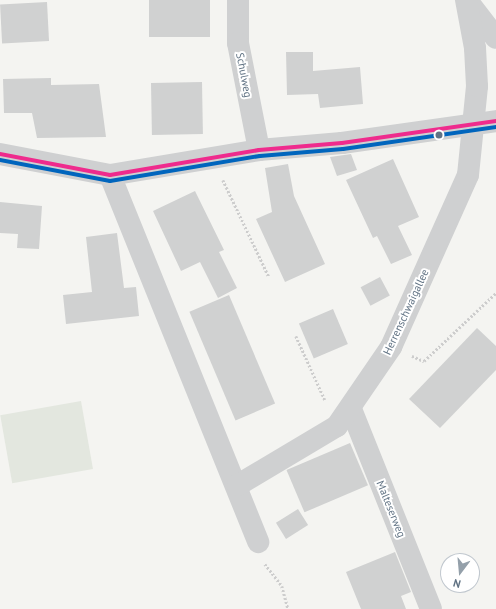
<!DOCTYPE html>
<html>
<head>
<meta charset="utf-8">
<style>
	body { margin:0 }
	#map { position:relative; width:496px; height:609px; overflow:hidden; background:#f4f4f1; font-family:"PT Sans",sans-serif }
	div>[style] { position:absolute }
	[style*='--x'] { left:calc(var(--x)*1px); top:calc(var(--y)*1px); width:calc(var(--w)*1px); rotate:calc(var(--a)*1deg) }
	.green>* { inset:0; background:#e3e7df; transform-origin:0 0 }
	.building>* { inset:0; background:#d0d1d1; transform-origin:0 0 }
	.path>* { height:2.5px; margin-top:-1.25px; transform-origin:0; background:repeating-linear-gradient(90deg,#cdcdcd 0 2px,transparent 0 4px) }
	.minor>* { height:22px; margin:-11px; padding:0 11px; transform-origin:11px; border-radius:11px; background:#cfd0d1 }
	.bus-1>* { height:4px; margin:-2px; padding:0 2px; transform-origin:2px; border-radius:2px; background:#ef2b8d }
	.bus-2>* { height:4px; margin:-2px; padding:0 2px; transform-origin:2px; border-radius:2px; background:#0065bd }
	.dots>* { width:11px; height:11px; translate:-50% -50%; box-sizing:border-box; border:2px solid #fff; border-radius:50% }
	span { translate:-50% -50%; white-space:nowrap; text-align:center; line-height:1.15; -webkit-text-stroke:4px #fff; paint-order:stroke }
	.street-label { font-size:11px; color:#617384 }
	.north { position:absolute; left:440px; top:553px; width:40px; height:40px; box-sizing:border-box; background:#fff; border:1px solid #c0c7ce; border-radius:50%; rotate:196deg; font-size:11px; font-weight:700; line-height:16px; text-align:center; color:#617384 }
	.north::after { content:''; display:block; margin:auto; width:14px; height:18px; background:#94a0aa; clip-path:polygon(50% 0,100% 100%,50% 72%,0 100%) }
</style>
</head>
<body>
<div id="map">
	<div class="green">
		<div style="left:81px;top:401px;width:69px;height:82px;rotate:80deg"></div>
	</div>
	<div class="building">
		<div style="left:149px;top:0;width:61px;height:37px"></div>
		<div style="left:47px;top:2px;width:39px;height:47px;rotate:87deg"></div>
		<div style="clip-path:polygon(286px 52px,313px 52px,313px 71px,360px 67px,363px 104px,320px 108px,318px 94px,287px 95px)"></div>
		<div style="clip-path:polygon(51px 78px,51px 85px,99px 84px,106px 137px,37px 138px,32px 113px,4px 113px,3px 79px)"></div>
		<div style="left:202px;top:82px;width:52px;height:51px;rotate:89deg"></div>
		<div style="clip-path:polygon(351px 154px,357px 170px,337px 176px,330px 157px)"></div>
		<div style="clip-path:polygon(393px 159px,419px 217px,398px 226px,412px 255px,391px 264px,377px 236px,373px 238px,346px 180px)"></div>
		<div style="clip-path:polygon(288px 164px,294px 196px,325px 264px,285px 282px,256px 219px,272px 212px,265px 168px)"></div>
		<div style="clip-path:polygon(195px 191px,224px 250px,219px 252px,237px 288px,218px 298px,200px 262px,181px 271px,153px 211px)"></div>
		<div style="clip-path:polygon(0 202px,42px 206px,39px 249px,17px 248px,18px 234px,0 233px)"></div>
		<div style="clip-path:polygon(117px 233px,124px 288px,136px 287px,139px 316px,66px 324px,63px 295px,92px 292px,86px 237px)"></div>
		<div style="left:380px;top:277px;width:21px;height:22px;rotate:62deg"></div>
		<div style="left:229px;top:295px;width:118px;height:43px;rotate:67deg"></div>
		<div style="left:333px;top:309px;width:38px;height:37px;rotate:67deg"></div>
		<div style="clip-path:polygon(477px 328px,496px 346px,496px 370px,440px 428px,409px 399px)"></div>
		<div style="left:350px;top:443px;width:46px;height:69px;rotate:67deg"></div>
		<div style="left:298px;top:509px;width:19px;height:26px;rotate:58deg"></div>
		<div style="clip-path:polygon(395px 552px,411px 592px,401px 596px,406px 609px,361px 609px,346px 572px)"></div>
	</div>
	<div class="path">
		<div style="--x:223;--y:180;--w:107;--a:64.6"></div>
		<div style="--x:296;--y:336;--w:70;--a:65.6"></div>
		<div style="--x:412;--y:356;--w:13;--a:23"></div>
		<div style="--x:424;--y:361;--w:99;--a:-43.4"></div>
		<div style="--x:265;--y:564;--w:28;--a:52"></div>
		<div style="--x:282;--y:586;--w:24;--a:75"></div>
	</div>
	<div class="minor">
		<div style="--x:238;--y:0;--w:43;--a:90"></div>
		<div style="--x:238;--y:43;--w:109;--a:78.9"></div>
		<div style="--x:469;--y:3;--w:44;--a:52.4"></div>
		<div style="--x:0;--y:154;--w:112;--a:10.8"></div>
		<div style="--x:110;--y:175;--w:151;--a:-9.5"></div>
		<div style="--x:259;--y:150;--w:83;--a:-4.8"></div>
		<div style="--x:342;--y:143;--w:156;--a:-8.1"></div>
		<div style="--x:110;--y:175;--w:396;--a:68"></div>
		<div style="--x:351;--y:409;--w:215;--a:68.2"></div>
		<div style="--x:238;--y:485;--w:115;--a:-30.8"></div>
		<div style="--x:337;--y:426;--w:96;--a:-55.6"></div>
		<div style="--x:391;--y:347;--w:188;--a:-65.9"></div>
		<div style="--x:468;--y:175;--w:89;--a:-84.2"></div>
		<div style="--x:477;--y:86;--w:38;--a:-93"></div>
		<div style="--x:475;--y:48;--w:49;--a:-100.6"></div>
	</div>
	<div class="bus-1">
		<div style="--x:0;--y:154;--w:112;--a:10.8"></div>
		<div style="--x:110;--y:175;--w:151;--a:-9.5"></div>
		<div style="--x:259;--y:150;--w:83;--a:-4.8"></div>
		<div style="--x:342;--y:143;--w:156;--a:-8.1"></div>
	</div>
	<div class="bus-2">
		<div style="--x:0;--y:160;--w:112;--a:10.8"></div>
		<div style="--x:110;--y:181;--w:152;--a:-9.5"></div>
		<div style="--x:260;--y:156;--w:83;--a:-4.8"></div>
		<div style="--x:343;--y:149;--w:155;--a:-8.2"></div>
	</div>
	<div class="dots">
		<div style="left:439px;top:135px;background:#617384"></div>
	</div>
	<div class="street-label">
		<span style="left:244px;top:75px;rotate:79deg">Schulweg</span>
		<span style="left:406px;top:312px;rotate:-65deg">Herrenschwaigallee</span>
		<span style="left:391px;top:509px;rotate:68deg">Malteserweg</span>
	</div>
	<div class="north">N</div>
</div>
</body>
</html>
